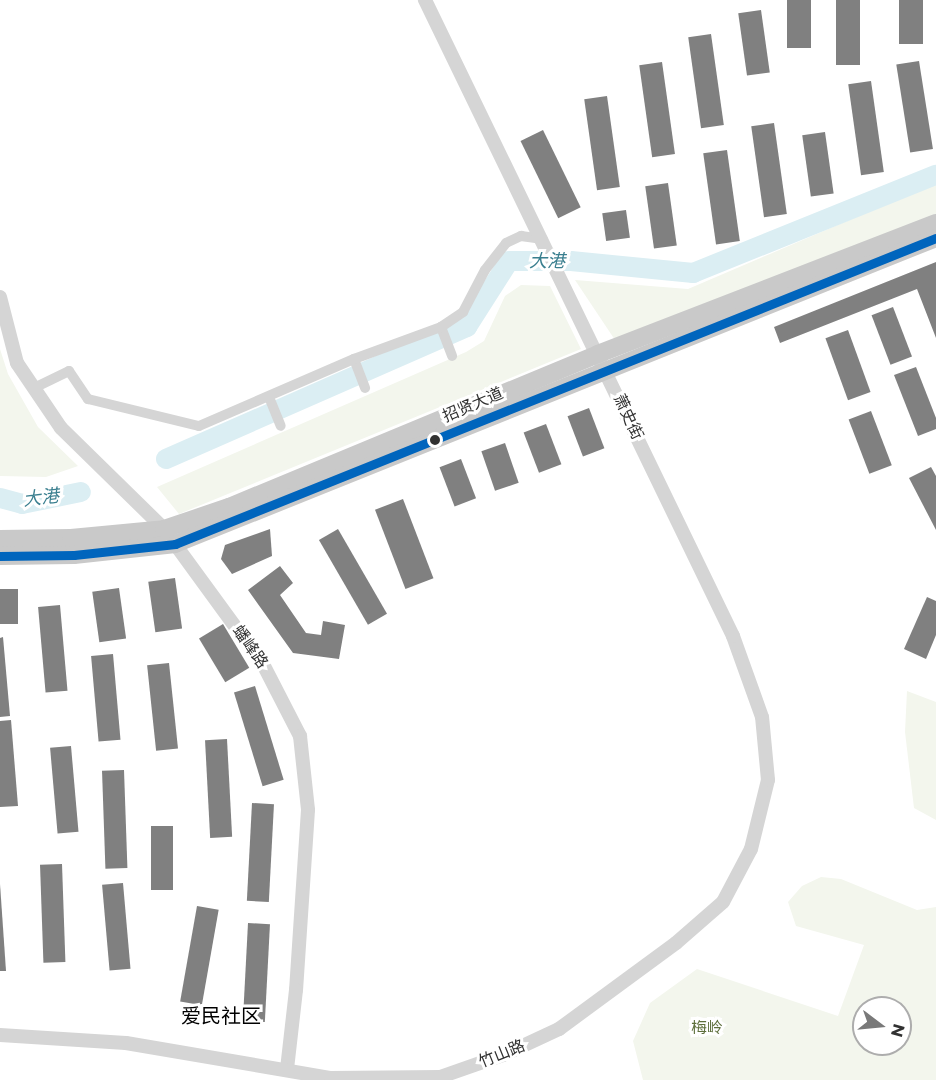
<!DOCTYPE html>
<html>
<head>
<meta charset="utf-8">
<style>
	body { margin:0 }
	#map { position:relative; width:936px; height:1080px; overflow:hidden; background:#fff; font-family:Montserrat,"Noto Sans SC",sans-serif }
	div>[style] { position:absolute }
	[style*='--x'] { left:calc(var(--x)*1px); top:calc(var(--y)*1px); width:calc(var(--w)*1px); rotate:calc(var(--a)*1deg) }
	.green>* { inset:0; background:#f3f6ed }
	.river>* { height:20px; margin:-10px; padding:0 10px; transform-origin:10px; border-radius:10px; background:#dbeef3 }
	.building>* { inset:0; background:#808080; transform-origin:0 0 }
	.minor>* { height:10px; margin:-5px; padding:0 5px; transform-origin:5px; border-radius:5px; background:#d5d5d5 }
	.tertiary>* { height:14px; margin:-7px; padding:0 7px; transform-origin:7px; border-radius:7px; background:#d5d5d5 }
	.primary>* { height:18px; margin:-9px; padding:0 9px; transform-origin:9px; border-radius:9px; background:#c9c9c9 }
	.bus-1>* { height:9px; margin:-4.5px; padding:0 4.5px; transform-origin:4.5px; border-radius:4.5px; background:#0065bd }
	.dots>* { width:16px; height:16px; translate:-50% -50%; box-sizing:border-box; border:3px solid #fff; border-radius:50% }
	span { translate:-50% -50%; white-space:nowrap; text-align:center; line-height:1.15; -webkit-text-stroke:6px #fff; paint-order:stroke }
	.street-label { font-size:16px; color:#313131 }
	.park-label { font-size:16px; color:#5e6f3c }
	.water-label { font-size:18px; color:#3a7f8f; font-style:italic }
	.quarter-label { font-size:20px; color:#000 }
	.north { position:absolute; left:852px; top:996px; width:60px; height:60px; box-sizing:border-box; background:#fff; border:2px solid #adadad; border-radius:50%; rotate:106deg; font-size:16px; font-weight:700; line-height:24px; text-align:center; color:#313131 }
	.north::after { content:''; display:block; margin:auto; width:21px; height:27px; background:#797979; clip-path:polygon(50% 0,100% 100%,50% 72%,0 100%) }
</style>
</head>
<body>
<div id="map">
	<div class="green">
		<div style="clip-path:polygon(936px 183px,936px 214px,615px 340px,575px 280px,688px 289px)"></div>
		<div style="clip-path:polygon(521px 285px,550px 286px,581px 349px,179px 514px,157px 487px,466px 352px,484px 341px,505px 296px)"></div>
		<div style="clip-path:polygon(0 349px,8px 374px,38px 427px,78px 466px,46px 477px,0 476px)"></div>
		<div style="clip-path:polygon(907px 691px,936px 702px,936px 820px,914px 808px,905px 732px)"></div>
		<div style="clip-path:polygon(evenodd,821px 877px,841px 879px,917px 910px,936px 907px,936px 1080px,643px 1080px,633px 1041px,650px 1003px,697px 969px,838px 1016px,864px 945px,796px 926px,788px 902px,802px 886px,821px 877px,864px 1008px,900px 1008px,900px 1044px,864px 1044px,864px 1008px)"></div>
	</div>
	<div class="river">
		<div style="--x:166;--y:459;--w:329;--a:-23.7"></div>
		<div style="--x:467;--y:327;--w:78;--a:-57.5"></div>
		<div style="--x:509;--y:261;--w:62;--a:0"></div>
		<div style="--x:571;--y:261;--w:123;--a:5.6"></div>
		<div style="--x:693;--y:273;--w:262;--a:-22"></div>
		<div style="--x:0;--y:498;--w:23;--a:15"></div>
		<div style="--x:22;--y:504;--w:60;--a:-11.5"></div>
	</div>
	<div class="building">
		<div style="left:787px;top:0;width:24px;height:48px"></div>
		<div style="left:836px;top:0;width:24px;height:65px"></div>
		<div style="left:899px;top:0;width:24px;height:44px"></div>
		<div style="left:761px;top:10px;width:63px;height:23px;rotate:82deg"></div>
		<div style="left:711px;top:34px;width:92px;height:23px;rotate:82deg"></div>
		<div style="left:919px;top:61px;width:89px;height:23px;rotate:81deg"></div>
		<div style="left:662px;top:62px;width:93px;height:23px;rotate:82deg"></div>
		<div style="left:871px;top:81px;width:92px;height:23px;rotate:82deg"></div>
		<div style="left:607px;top:96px;width:92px;height:23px;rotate:82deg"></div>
		<div style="left:774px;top:123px;width:92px;height:23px;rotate:82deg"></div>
		<div style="left:543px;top:130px;width:86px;height:25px;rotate:64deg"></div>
		<div style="left:825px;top:132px;width:62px;height:23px;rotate:82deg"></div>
		<div style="left:727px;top:150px;width:92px;height:24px;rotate:82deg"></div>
		<div style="left:668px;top:183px;width:63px;height:23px;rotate:82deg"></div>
		<div style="left:626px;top:210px;width:28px;height:24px;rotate:82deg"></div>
		<div style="clip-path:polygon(936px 262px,936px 338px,917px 289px,780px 343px,774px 327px)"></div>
		<div style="left:893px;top:307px;width:53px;height:23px;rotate:69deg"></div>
		<div style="left:848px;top:330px;width:66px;height:24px;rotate:70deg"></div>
		<div style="clip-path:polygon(916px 367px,936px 418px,936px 429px,918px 436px,894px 375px)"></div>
		<div style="left:589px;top:408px;width:43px;height:23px;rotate:69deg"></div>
		<div style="left:871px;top:411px;width:58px;height:24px;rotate:69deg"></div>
		<div style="left:546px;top:424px;width:43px;height:24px;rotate:69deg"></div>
		<div style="left:505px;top:443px;width:42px;height:25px;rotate:71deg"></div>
		<div style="left:461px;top:459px;width:42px;height:23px;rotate:69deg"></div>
		<div style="clip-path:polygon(931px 467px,936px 476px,936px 530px,909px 478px)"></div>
		<div style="left:403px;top:499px;width:85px;height:30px;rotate:69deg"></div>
		<div style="clip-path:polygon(270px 529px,272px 556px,232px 574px,221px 559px,225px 545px)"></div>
		<div style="left:338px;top:529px;width:98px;height:22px;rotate:60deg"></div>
		<div style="clip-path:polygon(280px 566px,293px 583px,280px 595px,306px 633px,321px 635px,323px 621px,345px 625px,339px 659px,293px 653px,248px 590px)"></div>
		<div style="left:175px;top:578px;width:51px;height:27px;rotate:82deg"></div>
		<div style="left:119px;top:588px;width:51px;height:27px;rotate:82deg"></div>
		<div style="left:0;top:589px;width:18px;height:35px"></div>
		<div style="clip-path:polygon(927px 597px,936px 601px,936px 635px,926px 659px,904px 649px)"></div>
		<div style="left:60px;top:605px;width:86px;height:22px;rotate:85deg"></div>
		<div style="left:223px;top:624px;width:51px;height:28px;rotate:59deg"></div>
		<div style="clip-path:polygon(3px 637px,10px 716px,0 717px,0 638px)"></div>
		<div style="left:113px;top:654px;width:86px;height:22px;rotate:85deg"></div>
		<div style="left:169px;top:663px;width:86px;height:22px;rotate:84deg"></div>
		<div style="left:255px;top:686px;width:98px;height:22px;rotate:73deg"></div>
		<div style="clip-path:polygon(11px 720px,18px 806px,0 807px,0 721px)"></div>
		<div style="left:227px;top:739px;width:98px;height:22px;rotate:87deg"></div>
		<div style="left:71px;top:746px;width:86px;height:21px;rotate:85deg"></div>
		<div style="left:124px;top:770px;width:98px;height:22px;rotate:88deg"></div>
		<div style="left:252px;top:803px;width:22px;height:98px;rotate:3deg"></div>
		<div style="left:151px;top:826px;width:22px;height:64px"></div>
		<div style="left:62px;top:864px;width:98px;height:22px;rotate:88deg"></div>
		<div style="left:123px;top:883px;width:86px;height:21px;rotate:85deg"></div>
		<div style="clip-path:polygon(0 884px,6px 971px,0 971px)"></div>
		<div style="left:197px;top:906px;width:22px;height:97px;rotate:10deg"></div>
		<div style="left:248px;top:923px;width:22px;height:98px;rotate:3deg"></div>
	</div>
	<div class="minor">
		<div style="--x:441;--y:327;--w:31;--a:69"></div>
		<div style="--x:354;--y:359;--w:31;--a:69"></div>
		<div style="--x:34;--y:388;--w:39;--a:-26"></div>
		<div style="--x:69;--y:371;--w:34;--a:56"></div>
		<div style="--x:88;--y:399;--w:114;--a:13.7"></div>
		<div style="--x:199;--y:426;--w:169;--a:-23.4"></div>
		<div style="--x:354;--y:359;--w:93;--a:-20.2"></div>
		<div style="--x:441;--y:327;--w:27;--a:-34"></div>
		<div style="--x:463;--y:312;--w:47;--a:-62.4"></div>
		<div style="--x:485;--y:270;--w:34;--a:-52"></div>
		<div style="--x:506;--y:243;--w:17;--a:-25"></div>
		<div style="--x:521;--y:236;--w:22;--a:8"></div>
		<div style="--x:269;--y:397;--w:31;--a:68"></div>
	</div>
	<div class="tertiary">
		<div style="--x:0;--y:297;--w:68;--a:75.6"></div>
		<div style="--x:17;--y:363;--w:78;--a:55.9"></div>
		<div style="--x:61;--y:428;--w:144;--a:44.4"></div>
		<div style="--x:164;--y:529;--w:170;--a:53.9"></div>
		<div style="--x:264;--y:666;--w:79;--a:62.8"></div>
		<div style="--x:300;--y:736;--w:74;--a:83.8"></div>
		<div style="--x:308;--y:810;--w:180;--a:93.8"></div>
		<div style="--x:296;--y:990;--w:80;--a:96.5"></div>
		<div style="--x:0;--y:1035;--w:126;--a:3.6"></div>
		<div style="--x:126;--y:1043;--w:208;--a:9.7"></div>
		<div style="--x:331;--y:1078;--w:109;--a:-0.5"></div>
		<div style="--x:440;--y:1077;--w:67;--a:-19.2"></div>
		<div style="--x:503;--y:1055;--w:62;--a:-24.9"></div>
		<div style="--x:559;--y:1029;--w:145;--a:-36.3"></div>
		<div style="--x:676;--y:943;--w:62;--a:-41.1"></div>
		<div style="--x:723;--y:902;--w:60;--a:-62.2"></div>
		<div style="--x:751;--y:849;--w:71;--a:-76.2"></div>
		<div style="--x:768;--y:780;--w:63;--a:-95.4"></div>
		<div style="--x:762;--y:717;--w:86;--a:-109.7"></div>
		<div style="--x:733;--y:636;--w:707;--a:-115.84"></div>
	</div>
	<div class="primary">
		<div style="--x:0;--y:539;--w:71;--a:-0.8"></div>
		<div style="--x:71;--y:538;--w:93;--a:-5.5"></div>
		<div style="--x:164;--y:529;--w:69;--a:-18.7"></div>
		<div style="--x:229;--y:507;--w:399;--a:-22.5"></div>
		<div style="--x:598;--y:354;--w:362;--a:-21.2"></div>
		<div style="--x:0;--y:556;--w:74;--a:-0.8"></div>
		<div style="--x:74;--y:555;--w:102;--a:-6.2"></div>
		<div style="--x:175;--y:544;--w:820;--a:-21.91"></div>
	</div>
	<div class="bus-1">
		<div style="--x:0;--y:556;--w:74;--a:-0.8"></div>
		<div style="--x:74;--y:555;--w:102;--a:-6.2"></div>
		<div style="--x:175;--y:544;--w:820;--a:-21.91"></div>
	</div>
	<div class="dots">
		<div style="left:435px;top:440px;background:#313131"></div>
	</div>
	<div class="street-label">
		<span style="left:473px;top:405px;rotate:-23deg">招贤大道</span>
		<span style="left:628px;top:417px;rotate:65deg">萧史街</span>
		<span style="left:250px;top:647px;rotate:55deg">蟠峰路</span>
		<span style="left:502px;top:1054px;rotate:-22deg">竹山路</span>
	</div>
	<div class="park-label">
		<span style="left:707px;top:1028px">梅岭</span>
	</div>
	<div class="water-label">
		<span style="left:547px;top:261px">大港</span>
		<span style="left:41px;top:498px;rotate:-7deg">大港</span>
	</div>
	<div class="quarter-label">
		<span style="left:221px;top:1016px">爱民社区</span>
	</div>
	<div class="north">N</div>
</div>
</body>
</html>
